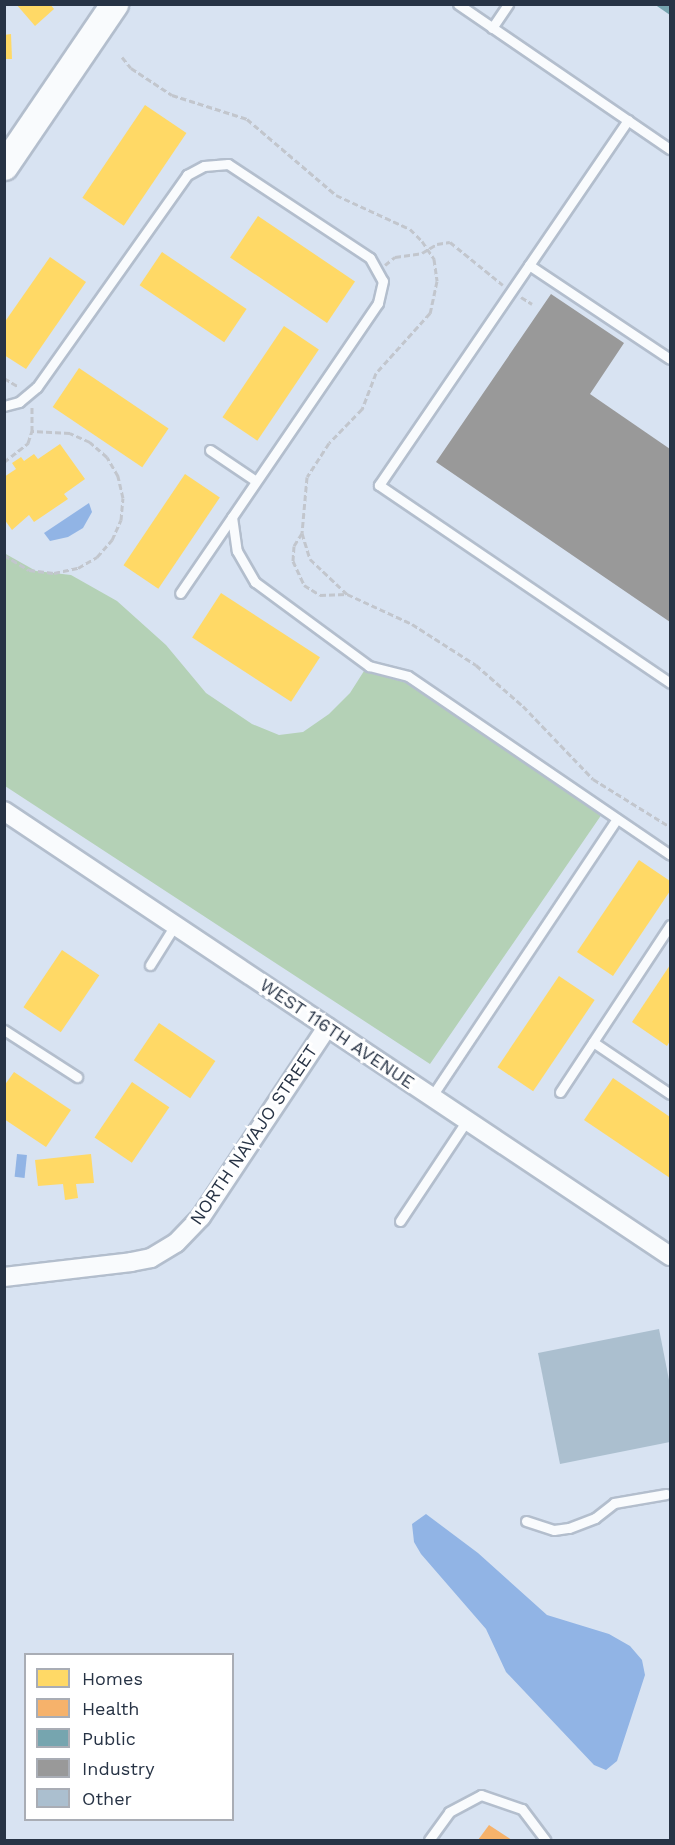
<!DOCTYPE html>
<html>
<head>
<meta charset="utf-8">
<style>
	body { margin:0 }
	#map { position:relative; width:675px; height:1845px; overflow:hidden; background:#d8e3f2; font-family:"Work Sans",sans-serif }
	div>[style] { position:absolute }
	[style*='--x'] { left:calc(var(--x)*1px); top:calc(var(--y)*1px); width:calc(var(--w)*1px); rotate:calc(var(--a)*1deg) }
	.green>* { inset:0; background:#b4d1b6 }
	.water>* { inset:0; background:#91b4e5; transform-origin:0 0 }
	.homes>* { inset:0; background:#ffd966; transform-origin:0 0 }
	.health>* { inset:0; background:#f6b26b }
	.public>* { inset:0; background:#76a5af }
	.industry>* { inset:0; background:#999 }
	.building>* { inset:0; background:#abbfcf }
	.path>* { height:3px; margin-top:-1.5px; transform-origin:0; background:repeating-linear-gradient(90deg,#c2c6cd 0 6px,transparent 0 9px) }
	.roads { filter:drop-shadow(2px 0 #b3becd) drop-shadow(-2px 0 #b3becd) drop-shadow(0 2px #b3becd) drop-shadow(0 -2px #b3becd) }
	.lane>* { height:9px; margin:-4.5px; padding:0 4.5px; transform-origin:4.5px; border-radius:4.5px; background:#f9fbfd }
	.street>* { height:18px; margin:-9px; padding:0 9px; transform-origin:9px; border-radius:9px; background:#f9fbfd }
	.secondary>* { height:27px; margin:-13.5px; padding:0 13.5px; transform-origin:13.5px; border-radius:13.5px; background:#f9fbfd }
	span { translate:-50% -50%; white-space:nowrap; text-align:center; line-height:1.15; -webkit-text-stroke:6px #fff; paint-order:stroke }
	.street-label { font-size:18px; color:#273345 }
	.frame { position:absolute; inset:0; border:6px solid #273345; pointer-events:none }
	.legend { position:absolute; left:24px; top:1653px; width:210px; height:168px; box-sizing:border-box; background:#fff; border:2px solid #a9adb5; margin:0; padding:8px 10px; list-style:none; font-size:18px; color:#273345 }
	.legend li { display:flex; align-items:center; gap:12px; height:30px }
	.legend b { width:30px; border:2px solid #a9adb5 }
</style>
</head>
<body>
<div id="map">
	<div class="green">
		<div style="clip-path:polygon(4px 553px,36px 571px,71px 575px,117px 601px,166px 645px,206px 693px,252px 724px,279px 735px,303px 732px,329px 714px,350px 693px,364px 671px,407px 683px,602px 814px,430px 1064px,5px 786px)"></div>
	</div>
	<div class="water">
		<div style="clip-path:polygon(89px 503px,92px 512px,83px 528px,68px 537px,50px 541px,44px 533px)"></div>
		<div style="left:17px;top:1154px;width:10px;height:23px;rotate:6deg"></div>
		<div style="clip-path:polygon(426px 1514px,478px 1553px,547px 1615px,609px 1634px,630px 1646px,642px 1660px,645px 1675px,617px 1761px,606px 1770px,594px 1765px,506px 1672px,486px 1629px,421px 1554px,414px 1542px,412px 1524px)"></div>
	</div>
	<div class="homes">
		<div style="clip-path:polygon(16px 4px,50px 4px,54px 9px,35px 26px)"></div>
		<div style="clip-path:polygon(11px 34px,12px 59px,4px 59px,4px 35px)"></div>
		<div style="left:145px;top:105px;width:50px;height:112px;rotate:34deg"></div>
		<div style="left:258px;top:216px;width:117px;height:50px;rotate:34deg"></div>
		<div style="left:162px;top:252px;width:102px;height:40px;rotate:34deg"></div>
		<div style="clip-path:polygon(50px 257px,86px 282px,26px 369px,4px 355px,4px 323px)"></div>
		<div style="left:284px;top:326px;width:42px;height:110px;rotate:34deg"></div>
		<div style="left:79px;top:368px;width:108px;height:47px;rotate:34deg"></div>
		<div style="clip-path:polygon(60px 444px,85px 479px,64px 494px,68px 499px,34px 522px,29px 515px,12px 530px,4px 519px,4px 477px,16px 469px,12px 463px,21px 457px,24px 461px,34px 454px,38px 459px)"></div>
		<div style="left:185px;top:474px;width:42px;height:110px;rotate:34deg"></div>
		<div style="left:221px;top:593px;width:118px;height:53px;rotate:33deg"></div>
		<div style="clip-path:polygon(639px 860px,670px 881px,670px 891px,613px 976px,577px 952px)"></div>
		<div style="left:62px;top:950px;width:45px;height:69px;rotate:34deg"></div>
		<div style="clip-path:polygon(670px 965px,670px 1041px,667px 1046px,632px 1022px)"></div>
		<div style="left:559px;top:976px;width:43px;height:110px;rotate:34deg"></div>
		<div style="left:159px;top:1023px;width:68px;height:45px;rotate:34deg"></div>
		<div style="clip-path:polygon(14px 1072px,71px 1110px,46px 1147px,4px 1119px,4px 1086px)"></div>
		<div style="clip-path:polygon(613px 1078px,670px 1117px,670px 1178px,584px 1120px)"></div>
		<div style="left:132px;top:1082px;width:45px;height:67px;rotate:34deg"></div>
		<div style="clip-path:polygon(91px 1154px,94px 1183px,76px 1184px,78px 1198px,65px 1200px,63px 1184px,38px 1186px,35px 1160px)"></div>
	</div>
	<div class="health">
		<div style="clip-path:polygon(489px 1825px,512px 1840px,478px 1840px)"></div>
	</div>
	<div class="public">
		<div style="clip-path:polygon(654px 4px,670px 4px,670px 15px)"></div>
	</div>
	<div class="industry">
		<div style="clip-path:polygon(551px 294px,624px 343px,590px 394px,670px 449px,670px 622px,436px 462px)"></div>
	</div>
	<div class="building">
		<div style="clip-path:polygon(659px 1329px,670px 1385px,670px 1442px,560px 1464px,538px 1353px)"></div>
	</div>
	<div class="path">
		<div style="--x:122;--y:57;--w:14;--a:51"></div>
		<div style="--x:131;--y:68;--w:49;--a:33.4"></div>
		<div style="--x:172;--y:95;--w:79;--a:17.7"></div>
		<div style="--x:247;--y:119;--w:117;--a:40.5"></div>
		<div style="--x:336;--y:195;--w:81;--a:24.7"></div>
		<div style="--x:410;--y:229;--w:17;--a:45"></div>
		<div style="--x:422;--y:241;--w:22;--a:56"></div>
		<div style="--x:434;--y:259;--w:22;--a:82"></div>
		<div style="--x:437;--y:281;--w:33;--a:102"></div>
		<div style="--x:430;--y:313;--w:81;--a:132"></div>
		<div style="--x:376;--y:373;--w:39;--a:111"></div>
		<div style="--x:362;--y:409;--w:47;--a:134.1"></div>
		<div style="--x:329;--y:443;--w:40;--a:122.9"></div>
		<div style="--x:307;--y:477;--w:56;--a:95.1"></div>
		<div style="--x:302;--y:533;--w:27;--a:73"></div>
		<div style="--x:310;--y:559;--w:51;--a:43.4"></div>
		<div style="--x:347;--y:594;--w:72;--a:24.8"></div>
		<div style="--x:412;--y:624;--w:76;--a:32.6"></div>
		<div style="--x:476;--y:665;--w:62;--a:41.1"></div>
		<div style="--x:523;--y:706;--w:101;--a:46.2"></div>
		<div style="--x:593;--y:779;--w:91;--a:31.9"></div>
		<div style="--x:385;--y:265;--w:13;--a:-39"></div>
		<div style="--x:395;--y:257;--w:27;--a:-8"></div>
		<div style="--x:422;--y:253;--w:17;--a:-31"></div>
		<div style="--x:437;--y:244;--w:13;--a:-9"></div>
		<div style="--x:450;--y:242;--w:68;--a:39.1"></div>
		<div style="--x:521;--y:297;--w:13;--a:32"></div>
		<div style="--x:4;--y:378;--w:17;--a:31"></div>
		<div style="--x:4;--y:462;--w:31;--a:-38"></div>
		<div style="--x:28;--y:443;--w:13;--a:-72"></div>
		<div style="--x:32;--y:431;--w:24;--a:-90"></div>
		<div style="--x:302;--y:533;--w:15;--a:122"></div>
		<div style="--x:294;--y:546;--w:15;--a:94"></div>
		<div style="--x:293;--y:561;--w:26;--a:65"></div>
		<div style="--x:304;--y:585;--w:19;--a:32"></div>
		<div style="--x:320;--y:595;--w:27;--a:-2"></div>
		<div style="--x:4;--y:555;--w:29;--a:31"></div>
		<div style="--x:29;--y:570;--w:25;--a:7"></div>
		<div style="--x:54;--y:573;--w:25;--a:-12"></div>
		<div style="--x:78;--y:568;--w:22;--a:-30"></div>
		<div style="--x:97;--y:557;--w:23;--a:-49"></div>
		<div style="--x:112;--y:540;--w:22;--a:-66"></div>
		<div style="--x:121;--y:520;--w:22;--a:-85"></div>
		<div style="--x:123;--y:498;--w:23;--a:-103"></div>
		<div style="--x:118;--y:476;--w:22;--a:-120"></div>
		<div style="--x:107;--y:457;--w:23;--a:-139"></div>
		<div style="--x:90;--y:442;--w:22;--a:-156"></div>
		<div style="--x:70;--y:433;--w:38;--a:-177"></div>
	</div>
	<div class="roads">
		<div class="lane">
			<div style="--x:458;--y:4;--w:257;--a:34.4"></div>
			<div style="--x:492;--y:28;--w:29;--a:-56"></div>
			<div style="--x:628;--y:120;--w:442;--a:124.3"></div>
			<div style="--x:379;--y:485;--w:352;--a:34.2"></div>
			<div style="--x:529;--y:265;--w:169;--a:33.7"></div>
			<div style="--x:4;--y:406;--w:16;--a:-15"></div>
			<div style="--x:19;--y:402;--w:23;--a:-40"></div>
			<div style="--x:37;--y:387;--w:260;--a:-54.7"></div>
			<div style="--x:187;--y:175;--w:19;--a:-28"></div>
			<div style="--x:204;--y:166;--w:24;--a:-5"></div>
			<div style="--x:228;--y:164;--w:170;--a:33.5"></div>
			<div style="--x:370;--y:258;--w:26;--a:61"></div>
			<div style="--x:383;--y:281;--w:23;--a:103"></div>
			<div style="--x:378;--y:303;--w:351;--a:124.3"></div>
			<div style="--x:210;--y:450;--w:55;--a:34"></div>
			<div style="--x:232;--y:517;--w:34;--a:82"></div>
			<div style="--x:237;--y:551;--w:36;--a:60"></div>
			<div style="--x:255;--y:582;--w:142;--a:36.4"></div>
			<div style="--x:369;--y:666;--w:40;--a:14.4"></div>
			<div style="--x:408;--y:676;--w:317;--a:34.3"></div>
			<div style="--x:150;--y:965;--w:47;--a:-58"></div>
			<div style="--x:4;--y:1030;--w:87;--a:32.8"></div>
			<div style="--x:593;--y:1042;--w:93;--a:34"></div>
			<div style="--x:560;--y:1092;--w:200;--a:-56.6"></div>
			<div style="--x:432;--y:1096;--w:333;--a:-56.3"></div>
			<div style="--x:400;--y:1221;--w:121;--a:-56.4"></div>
			<div style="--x:526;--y:1521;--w:29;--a:18"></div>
			<div style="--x:554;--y:1530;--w:15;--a:-8"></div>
			<div style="--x:569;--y:1528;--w:28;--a:-21"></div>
			<div style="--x:595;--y:1518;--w:24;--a:-38"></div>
			<div style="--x:614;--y:1503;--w:53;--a:-9.8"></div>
			<div style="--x:429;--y:1840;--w:34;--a:-54"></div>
			<div style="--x:449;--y:1812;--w:36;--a:-28"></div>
			<div style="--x:481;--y:1795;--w:43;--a:18.9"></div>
			<div style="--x:522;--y:1809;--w:39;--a:53"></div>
		</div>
		<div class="street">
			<div style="--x:4;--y:811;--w:801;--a:33.75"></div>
			<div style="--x:4;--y:1277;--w:128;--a:-6.7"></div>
			<div style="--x:131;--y:1262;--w:20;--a:-11"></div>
			<div style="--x:151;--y:1258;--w:29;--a:-31"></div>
			<div style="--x:176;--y:1243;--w:36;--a:-46"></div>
			<div style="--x:201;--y:1217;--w:228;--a:-56.4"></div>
		</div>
		<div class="secondary">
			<div style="--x:4;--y:166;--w:196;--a:-55.8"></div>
		</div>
	</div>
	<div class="street-label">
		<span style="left:337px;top:1034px;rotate:34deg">WEST 116TH AVENUE</span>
		<span style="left:254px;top:1135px;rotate:-56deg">NORTH NAVAJO STREET</span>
	</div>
	<div class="frame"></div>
	<ul class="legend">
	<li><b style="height:16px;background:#ffd966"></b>Homes</li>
	<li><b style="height:16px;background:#f6b26b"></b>Health</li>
	<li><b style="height:16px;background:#76a5af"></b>Public</li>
	<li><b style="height:16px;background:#999"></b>Industry</li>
	<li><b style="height:16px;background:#abbfcf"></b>Other</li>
	</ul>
</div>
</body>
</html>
